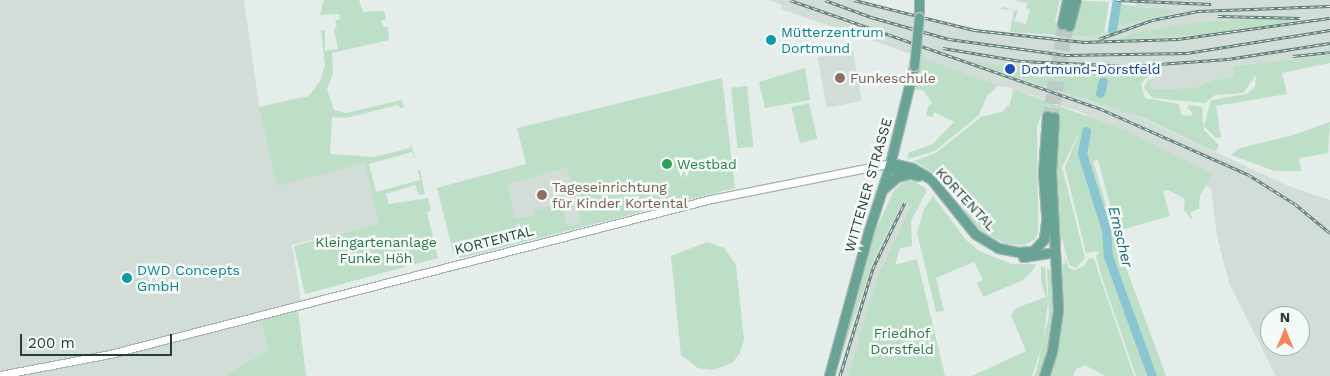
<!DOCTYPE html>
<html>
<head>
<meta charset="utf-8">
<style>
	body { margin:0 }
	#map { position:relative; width:1330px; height:376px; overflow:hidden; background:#e4ede9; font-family:"Work Sans",sans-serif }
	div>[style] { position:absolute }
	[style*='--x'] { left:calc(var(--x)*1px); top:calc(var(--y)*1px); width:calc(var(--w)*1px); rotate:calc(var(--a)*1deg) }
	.built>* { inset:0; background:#d2ddd8; transform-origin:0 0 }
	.green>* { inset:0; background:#bddec7; transform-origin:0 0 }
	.river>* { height:9px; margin:-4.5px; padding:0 4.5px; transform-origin:4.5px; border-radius:4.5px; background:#8cc5d2 }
	.major-tunnel>* { height:9px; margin-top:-4.5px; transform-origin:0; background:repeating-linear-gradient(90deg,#bdcac6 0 9px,transparent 0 13.5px) }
	.roads { filter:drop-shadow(1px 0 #a6b5b0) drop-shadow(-1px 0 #a6b5b0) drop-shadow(0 1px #a6b5b0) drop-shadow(0 -1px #a6b5b0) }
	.minor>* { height:7px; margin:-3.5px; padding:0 3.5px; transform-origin:3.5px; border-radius:3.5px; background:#fff }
	.major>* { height:9px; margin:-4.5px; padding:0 4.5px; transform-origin:4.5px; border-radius:4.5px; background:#68a396 }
	.rail>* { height:3px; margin-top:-1.5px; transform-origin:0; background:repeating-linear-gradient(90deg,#f4faf7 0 4px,#5e7a74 0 8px); box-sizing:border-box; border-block:1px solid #5e7a74 }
	.bridges { filter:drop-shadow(1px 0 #c1c9c7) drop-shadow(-1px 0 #c1c9c7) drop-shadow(0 1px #c1c9c7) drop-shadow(0 -1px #c1c9c7) }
	.major-bridge>* { height:9px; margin:-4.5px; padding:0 4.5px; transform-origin:4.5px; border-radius:4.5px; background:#68a396 }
	.dots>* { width:14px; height:14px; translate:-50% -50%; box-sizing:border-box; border:2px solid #f4faf7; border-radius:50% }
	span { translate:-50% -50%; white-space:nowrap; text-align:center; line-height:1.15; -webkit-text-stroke:5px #f4faf7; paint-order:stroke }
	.culture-label { font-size:14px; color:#0d838f }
	.left { translate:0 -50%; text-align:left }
	.transit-label { font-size:14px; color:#164399 }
	.education-label { font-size:14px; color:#785e54 }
	.leisure-label { font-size:14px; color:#27864d }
	.street-label { font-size:14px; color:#233f38 }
	.park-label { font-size:14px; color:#2d764c }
	.water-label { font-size:15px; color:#1c687b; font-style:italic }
	.north { position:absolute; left:1260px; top:306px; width:50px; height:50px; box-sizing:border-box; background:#f4faf7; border:1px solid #a0afab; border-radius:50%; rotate:0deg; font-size:14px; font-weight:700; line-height:20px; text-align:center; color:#233f38 }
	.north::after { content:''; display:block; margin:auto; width:18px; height:22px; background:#f2875d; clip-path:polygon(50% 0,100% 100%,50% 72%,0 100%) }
	.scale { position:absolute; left:20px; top:334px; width:152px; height:22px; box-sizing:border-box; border:2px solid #233f38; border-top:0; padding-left:6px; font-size:15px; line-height:18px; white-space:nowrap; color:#233f38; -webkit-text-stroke:4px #f4faf7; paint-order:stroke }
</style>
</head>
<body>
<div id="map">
	<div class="built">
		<div style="clip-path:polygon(0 0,244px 0,259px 104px,277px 185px,364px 163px,379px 223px,292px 245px,301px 302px,259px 313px,268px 350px,224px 376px,0 376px)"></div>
		<div style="clip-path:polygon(evenodd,769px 0,862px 0,925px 18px,981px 29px,1033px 35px,1089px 37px,1143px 18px,1181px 10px,1137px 7px,1132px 0,1330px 0,1330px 55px,1233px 66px,1234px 77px,1213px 80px,1195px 88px,1153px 89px,1149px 83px,1156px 74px,1088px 78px,1087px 93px,1291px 187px,1330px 200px,1330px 376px,1276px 376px,1229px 283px,1217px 236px,1211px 188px,1090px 132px,1086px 114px,1008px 87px,989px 85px,923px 58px,781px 9px,782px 5px,769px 0,1270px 316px,1300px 316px,1300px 346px,1270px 346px,1270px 316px)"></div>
		<div style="left:853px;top:51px;width:51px;height:36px;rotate:80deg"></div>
		<div style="clip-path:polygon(567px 168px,581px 223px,567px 226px,535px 216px,515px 218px,506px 184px)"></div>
		<div style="clip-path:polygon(903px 201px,911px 206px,877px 278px,848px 376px,837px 376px,875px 256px)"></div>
	</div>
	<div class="green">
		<div style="clip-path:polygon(324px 0,359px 0,363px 12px,384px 11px,386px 19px,381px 21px,383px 27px,388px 27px,389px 40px,332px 53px,333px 74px,327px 89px,334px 110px,346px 113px,402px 100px,404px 107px,400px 108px,398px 105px,346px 118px,332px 117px,330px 154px,375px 157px,410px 148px,410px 144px,418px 163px,412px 152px,369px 164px,376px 192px,420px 180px,418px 170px,420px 170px,425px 194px,419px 195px,415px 185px,386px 194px,389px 204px,428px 198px,431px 211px,427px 212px,438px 258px,305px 294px,294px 246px,379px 223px,364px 163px,277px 186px,259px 107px,309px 96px,320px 81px,325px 65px,321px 31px,325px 30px,325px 51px,338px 49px,334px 29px,337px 28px,335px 20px,340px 19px,339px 14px,320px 15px)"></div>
		<div style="clip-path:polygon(1013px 0,1060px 0,1055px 22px,1064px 24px,1070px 0,1109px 2px,1104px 32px,1090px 37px,1010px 32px,1014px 10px,1000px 9px,1003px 7px,1018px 11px,1014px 21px,1026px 24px,1030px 9px,1026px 8px,1027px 3px)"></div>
		<div style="clip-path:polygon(1118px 3px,1137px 7px,1181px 10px,1115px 27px)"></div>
		<div style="clip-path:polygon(1276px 18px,1299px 20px,1226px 32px,1119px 40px,1130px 34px,1197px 22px)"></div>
		<div style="clip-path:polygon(1330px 55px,1330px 63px,1282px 73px,1287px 94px,1216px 106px,1221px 137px,1216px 138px,1204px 126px,1211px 100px,1247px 94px,1255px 86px,1256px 75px,1243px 93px,1215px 95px,1205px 103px,1153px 98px,1144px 88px,1147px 81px,1155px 78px,1149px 83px,1153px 89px,1195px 88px,1213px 80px,1234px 77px,1233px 66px)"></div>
		<div style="clip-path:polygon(921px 57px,998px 86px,987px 96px,979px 115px,935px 151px,908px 159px,908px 153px,933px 144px,954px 122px,934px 112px,933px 117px,926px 116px,928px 106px,932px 103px,924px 91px,915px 89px)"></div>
		<div style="clip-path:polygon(969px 61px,1064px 73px,1157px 74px,1147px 77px,1141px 84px,1145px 98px,1179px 104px,1181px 115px,1192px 116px,1192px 112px,1187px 108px,1189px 105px,1202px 107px,1204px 130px,1219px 145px,1216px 152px,1141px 117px)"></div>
		<div style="clip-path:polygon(805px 68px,810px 100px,765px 108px,759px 82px)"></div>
		<div style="clip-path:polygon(evenodd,722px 78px,735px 188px,461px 258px,453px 252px,437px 188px,526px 164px,517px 128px,722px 78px,567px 168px,581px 223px,567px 226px,563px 211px,549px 207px,534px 211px,535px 216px,515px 218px,507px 184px,567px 168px)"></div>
		<div style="left:747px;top:86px;width:61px;height:16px;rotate:84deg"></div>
		<div style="clip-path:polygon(1013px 89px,1127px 131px,1212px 174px,1200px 196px,1199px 209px,1190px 212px,1193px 221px,1184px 210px,1185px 199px,1168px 190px,1163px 191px,1170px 216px,1117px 231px,1098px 160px,1093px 161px,1118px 246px,1166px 376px,1136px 376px,1102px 278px,1096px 256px,1100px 251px,1086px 253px,1065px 167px,1081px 129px,1062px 167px,1085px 258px,1076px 268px,1069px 265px,1062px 239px,1058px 239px,1054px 187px,1059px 117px,1041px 115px,1037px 127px,1038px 232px,1035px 239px,1025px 245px,1006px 244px,984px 233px,969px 218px,946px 180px,914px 161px,936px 153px,981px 117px,1002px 112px,1010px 104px)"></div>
		<div style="left:809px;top:103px;width:37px;height:18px;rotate:77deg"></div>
		<div style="clip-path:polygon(1330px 122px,1328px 153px,1299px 158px,1301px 171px,1275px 171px,1231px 155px,1240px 148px,1290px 136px)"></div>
		<div style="clip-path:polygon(906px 180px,915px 181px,927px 190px,911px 221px,912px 246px,900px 248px,895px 265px,917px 259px,945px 376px,848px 376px,877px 278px,911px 206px,903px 201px,875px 256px,835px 376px,872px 238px,894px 190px)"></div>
		<div style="clip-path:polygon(933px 196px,966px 240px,979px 251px,1012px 264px,1036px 264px,1033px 270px,1023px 280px,983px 297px,977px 283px,983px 280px,974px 262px,936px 278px,944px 311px,936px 312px,917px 233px,924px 209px)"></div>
		<div style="clip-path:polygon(707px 242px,724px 248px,736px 265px,744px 339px,740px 353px,732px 363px,712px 370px,698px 368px,681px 355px,671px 256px)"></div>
		<div style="clip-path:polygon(1064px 255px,1069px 268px,1074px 270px,1084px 266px,1089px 258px,1094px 259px,1134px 376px,1105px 376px,1085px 365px,1076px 369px,1073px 376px,1047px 376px,1062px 320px,1061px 265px,1065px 264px)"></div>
		<div style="clip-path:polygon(1041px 266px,1045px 268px,1048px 303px,1043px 343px,1032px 376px,972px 376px,1026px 351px,1011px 315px,1016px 308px,1046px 297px,1041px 282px)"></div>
		<div style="clip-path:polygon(1047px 267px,1051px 272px,1053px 325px,1041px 376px,1035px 376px,1049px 315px)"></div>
		<div style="clip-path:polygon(298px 311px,306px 376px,224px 376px,268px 350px,261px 320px)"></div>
	</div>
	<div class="river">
		<div style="--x:1112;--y:30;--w:30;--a:-81"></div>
		<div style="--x:1100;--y:93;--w:12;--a:-76"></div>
		<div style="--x:1086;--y:131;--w:22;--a:100"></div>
		<div style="--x:1082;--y:153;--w:81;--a:72.7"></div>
		<div style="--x:1106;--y:230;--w:26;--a:86"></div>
		<div style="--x:1108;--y:256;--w:128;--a:69.9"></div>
	</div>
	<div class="major-tunnel">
		<div style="--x:1047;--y:116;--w:93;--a:-80.7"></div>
		<div style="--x:1054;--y:117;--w:92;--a:-80.6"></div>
	</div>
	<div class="roads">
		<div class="minor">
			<div style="--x:0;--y:375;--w:112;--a:-10.8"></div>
			<div style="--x:110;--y:354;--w:621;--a:-14.46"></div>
			<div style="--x:711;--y:199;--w:184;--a:-11.3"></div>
		</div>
		<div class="major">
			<div style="--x:919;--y:17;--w:17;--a:-90"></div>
			<div style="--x:1062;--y:24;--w:25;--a:-78"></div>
			<div style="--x:1069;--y:26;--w:27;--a:-75"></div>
			<div style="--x:1047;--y:116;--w:57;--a:94"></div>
			<div style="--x:1043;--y:173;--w:53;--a:85.7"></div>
			<div style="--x:891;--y:163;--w:22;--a:13"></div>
			<div style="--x:912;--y:168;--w:22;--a:30"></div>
			<div style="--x:931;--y:179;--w:70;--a:51.3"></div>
			<div style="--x:975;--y:234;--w:27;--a:31"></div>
			<div style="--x:998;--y:248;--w:20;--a:11"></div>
			<div style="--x:1018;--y:252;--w:15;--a:-4"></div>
			<div style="--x:1033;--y:251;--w:16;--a:-47"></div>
			<div style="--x:1044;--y:239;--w:17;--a:-83"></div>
			<div style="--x:889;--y:168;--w:30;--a:15"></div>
			<div style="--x:883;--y:189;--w:18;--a:-41"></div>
			<div style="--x:897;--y:177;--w:11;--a:-15"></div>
			<div style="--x:1023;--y:257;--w:31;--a:-9"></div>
			<div style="--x:829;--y:376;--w:148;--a:-74.7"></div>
			<div style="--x:868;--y:233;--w:68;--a:-72.1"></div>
			<div style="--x:889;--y:168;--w:105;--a:-76.2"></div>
			<div style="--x:1044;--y:376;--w:26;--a:-72"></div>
			<div style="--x:1052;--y:351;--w:41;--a:-81.7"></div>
			<div style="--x:1058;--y:310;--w:138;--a:-92.9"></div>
			<div style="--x:1051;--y:172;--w:55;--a:-86.9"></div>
		</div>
	</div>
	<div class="rail">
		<div style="--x:790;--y:0;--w:330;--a:19.3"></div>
		<div style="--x:1101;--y:109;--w:162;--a:24"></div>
		<div style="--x:1249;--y:175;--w:54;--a:32.2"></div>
		<div style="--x:1295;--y:204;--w:45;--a:39.6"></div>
		<div style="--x:825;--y:0;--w:49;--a:20.3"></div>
		<div style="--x:871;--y:17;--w:81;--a:15.8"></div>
		<div style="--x:949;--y:39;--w:118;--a:7.8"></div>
		<div style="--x:1066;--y:55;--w:121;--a:-0.9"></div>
		<div style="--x:1187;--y:53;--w:145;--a:-9.1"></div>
		<div style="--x:854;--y:0;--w:124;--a:14"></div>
		<div style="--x:974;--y:30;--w:111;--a:6.2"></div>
		<div style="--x:1084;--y:42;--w:94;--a:-1.8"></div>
		<div style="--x:1178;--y:39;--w:153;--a:-7.9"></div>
		<div style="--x:1117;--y:0;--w:94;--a:2.4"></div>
		<div style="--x:1218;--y:16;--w:82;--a:1.4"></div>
		<div style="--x:1099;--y:39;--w:56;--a:-19.7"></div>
		<div style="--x:1152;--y:20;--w:47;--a:-11.1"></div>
		<div style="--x:1198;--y:11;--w:132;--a:-2.2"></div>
		<div style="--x:943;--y:48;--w:79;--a:9.5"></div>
		<div style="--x:1021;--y:61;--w:110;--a:2.6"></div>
		<div style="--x:1131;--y:66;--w:97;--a:-4.1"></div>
		<div style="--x:1228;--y:59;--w:103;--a:-8.9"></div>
		<div style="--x:1293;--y:56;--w:37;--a:-6"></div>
		<div style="--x:840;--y:376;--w:113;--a:-73"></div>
		<div style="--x:873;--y:268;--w:73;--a:-64.1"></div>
	</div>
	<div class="bridges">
		<div class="major-bridge">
			<div style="--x:914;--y:66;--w:49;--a:-84.2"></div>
		</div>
	</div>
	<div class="dots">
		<div style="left:771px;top:40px;background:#0f9aa8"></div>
		<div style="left:1010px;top:69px;background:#1a4fb4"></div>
		<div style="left:840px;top:78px;background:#8d6e63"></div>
		<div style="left:667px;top:164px;background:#2e9e5b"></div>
		<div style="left:542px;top:195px;background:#8d6e63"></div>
		<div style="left:127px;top:278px;background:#0f9aa8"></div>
	</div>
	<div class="culture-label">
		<span class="left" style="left:781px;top:40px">Mütterzentrum<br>Dortmund</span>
		<span class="left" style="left:137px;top:278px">DWD Concepts<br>GmbH</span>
	</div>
	<div class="transit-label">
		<span class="left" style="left:1021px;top:69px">Dortmund-Dorstfeld</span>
	</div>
	<div class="education-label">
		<span class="left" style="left:850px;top:78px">Funkeschule</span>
		<span class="left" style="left:552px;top:195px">Tageseinrichtung<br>für Kinder Kortental</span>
	</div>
	<div class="leisure-label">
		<span class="left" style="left:677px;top:164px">Westbad</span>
	</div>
	<div class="street-label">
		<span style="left:868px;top:185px;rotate:-74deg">WITTENER STRASSE</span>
		<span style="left:966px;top:199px;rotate:47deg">KORTENTAL</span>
		<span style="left:494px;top:240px;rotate:-14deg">KORTENTAL</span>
	</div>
	<div class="park-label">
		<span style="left:376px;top:250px">Kleingartenanlage<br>Funke Höh</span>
		<span style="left:902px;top:341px">Friedhof<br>Dorstfeld</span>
	</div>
	<div class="water-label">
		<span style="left:1120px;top:237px;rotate:76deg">Emscher</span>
	</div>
	<div class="north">N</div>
	<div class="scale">200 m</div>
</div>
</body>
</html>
